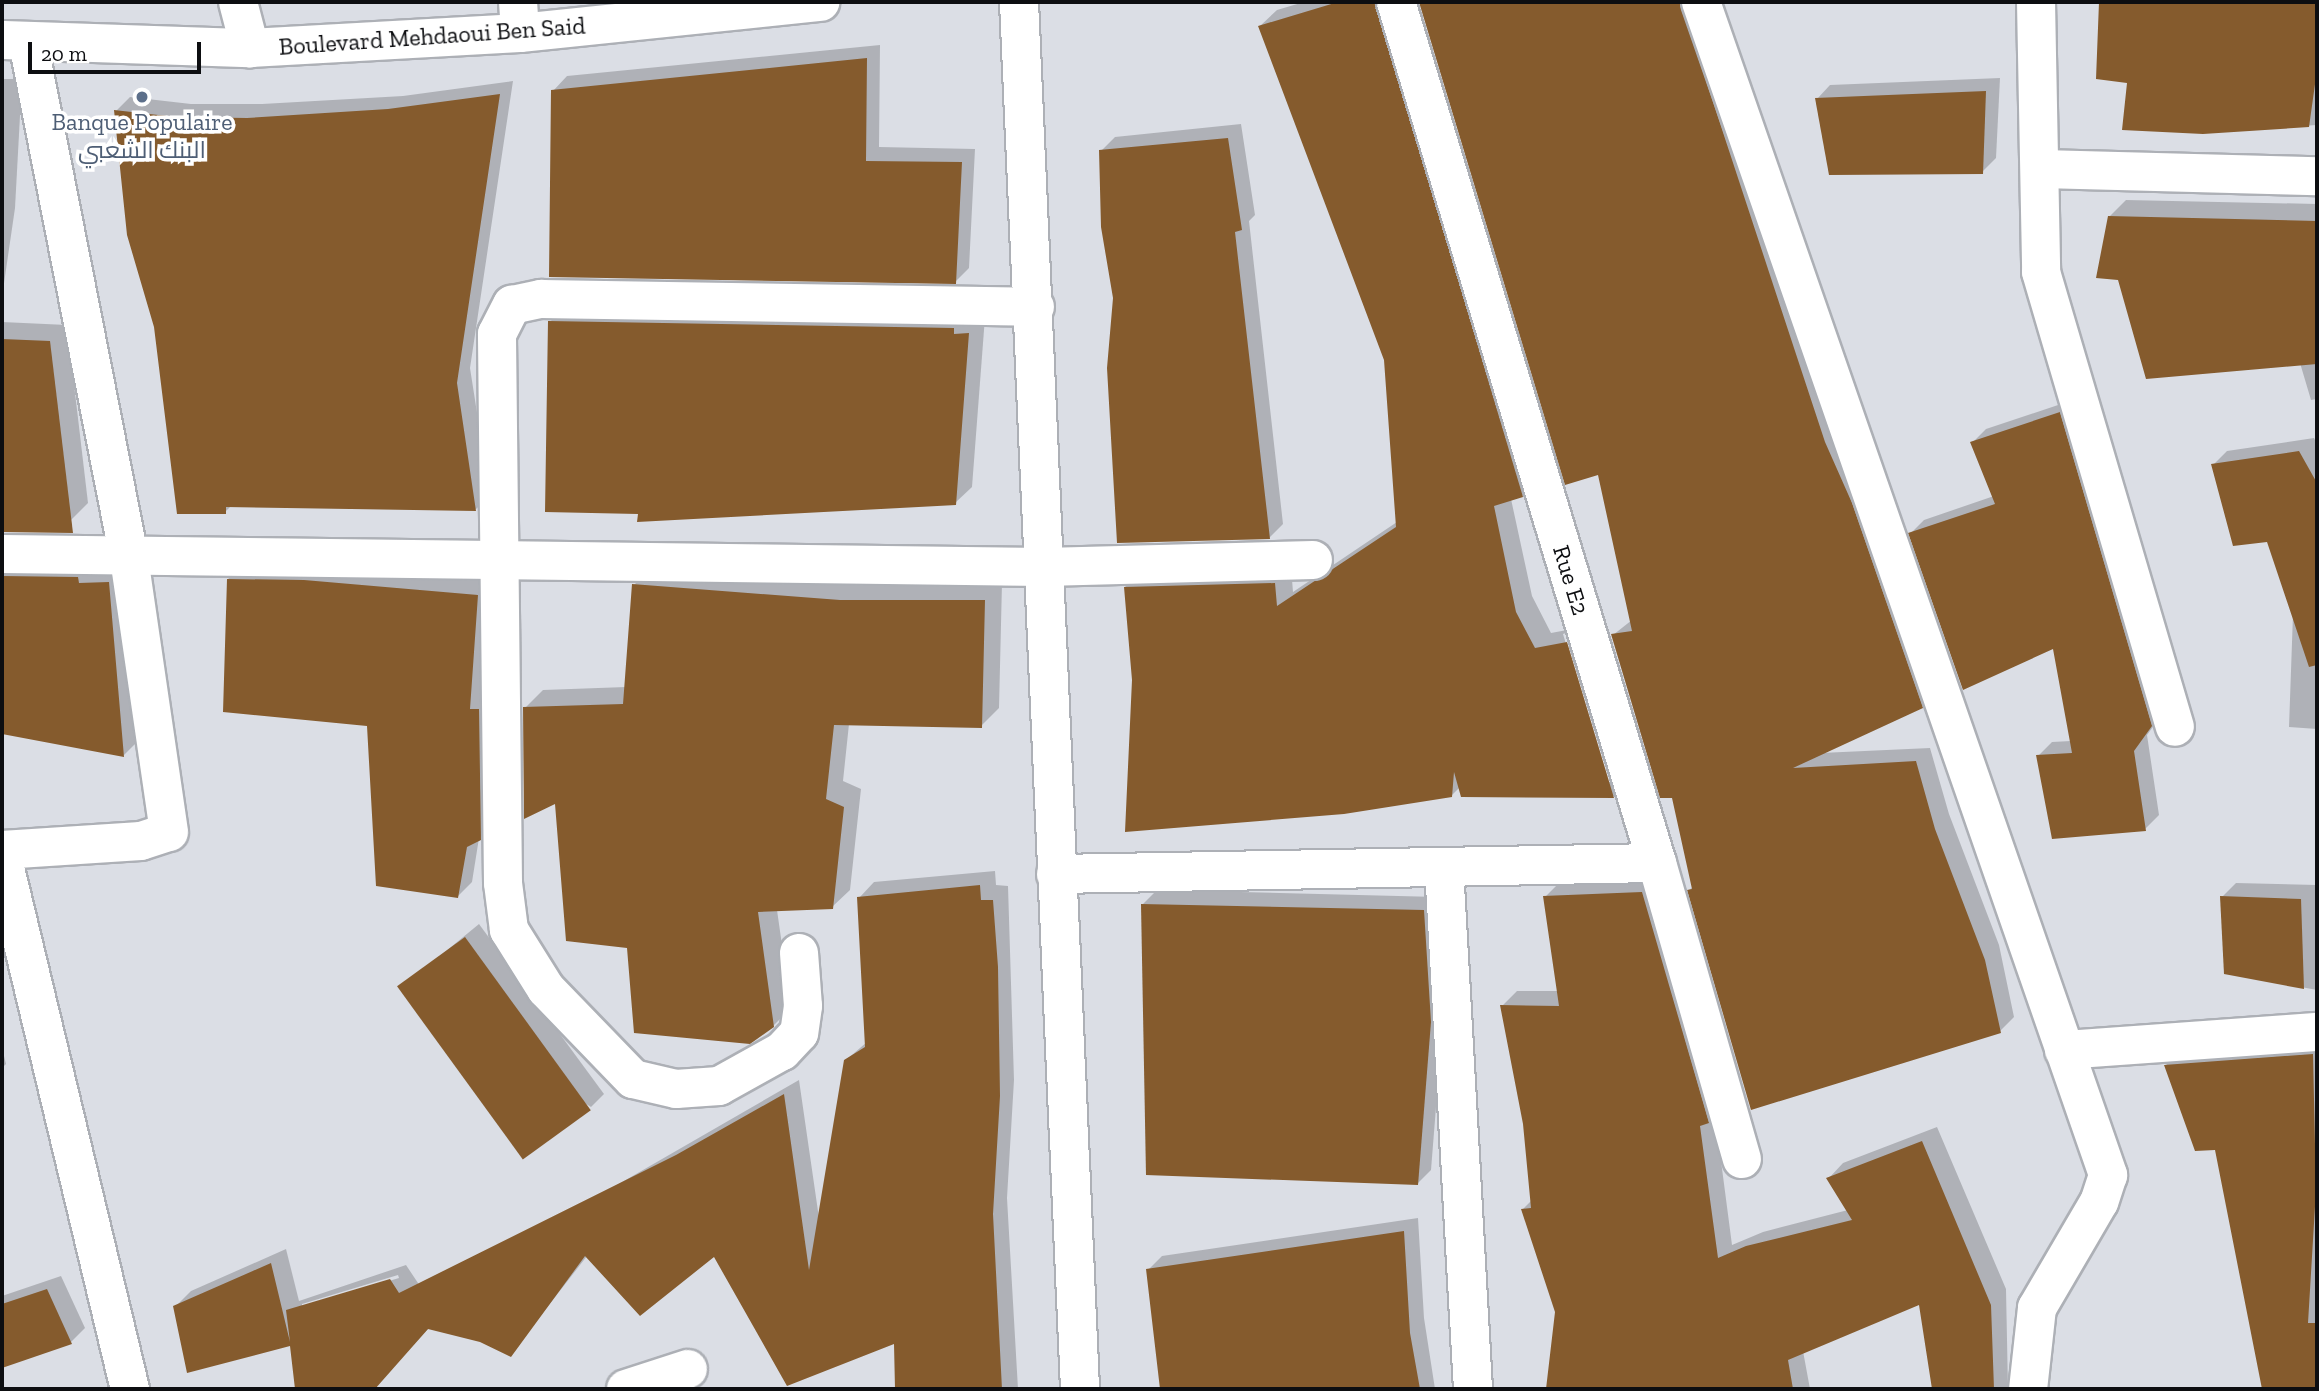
<!DOCTYPE html>
<html>
<head>
<meta charset="utf-8">
<style>
	body { margin:0 }
	#map { position:relative; width:2319px; height:1391px; overflow:hidden; background:#dbdee5; font-family:"Zilla Slab",Cairo,serif }
	div>[style] { position:absolute }
	[style*='--x'] { left:calc(var(--x)*1px); top:calc(var(--y)*1px); width:calc(var(--w)*1px); rotate:calc(var(--a)*1deg) }
	.shadow>* { inset:0; background:#0003 }
	.building>* { inset:0; background:#855b2d; transform-origin:0 0 }
	.roads { filter:drop-shadow(2px 0 #adb0b6) drop-shadow(-2px 0 #adb0b6) drop-shadow(0 2px #adb0b6) drop-shadow(0 -2px #adb0b6) }
	.minor>* { height:38px; margin:-19px; padding:0 19px; transform-origin:19px; border-radius:19px; background:#fff }
	.dots>* { width:19px; height:19px; translate:-50% -50%; box-sizing:border-box; border:4px solid #fff; border-radius:50% }
	span { translate:-50% -50%; white-space:nowrap; text-align:center; line-height:1.15; -webkit-text-stroke:7px #fff; paint-order:stroke }
	.street-label { font-size:24px; color:#0d0e11 }
	.service-label { font-size:24px; color:#4e5e75 }
	.frame { position:absolute; inset:0; border:4px solid #0d0e11; pointer-events:none }
	.scale { position:absolute; left:28px; top:42px; width:173px; height:32px; box-sizing:border-box; border:4px solid #0d0e11; border-top:0; padding-left:9px; font-size:21px; line-height:24px; white-space:nowrap; color:#0d0e11; -webkit-text-stroke:5px #fff; paint-order:stroke }
</style>
</head>
<body>
<div id="map">
	<div class="shadow">
		<div style="clip-path:polygon(evenodd,1304px 2px,1394px 2px,1539px 480px,1522px 496px,1511px 499px,1532px 596px,1551px 633px,1583px 627px,1630px 780px,1614px 796px,1462px 796px,1460px 787px,1451px 796px,1134px 680px,1125px 587px,1142px 571px,1291px 567px,1293px 592px,1397px 522px,1386px 360px,1260px 26px,1277px 10px,1304px 2px,1566px 633px,1611px 782px,1608px 782px,1563px 634px,1566px 633px)"></div>
		<div style="clip-path:polygon(1421px 2px,1699px 2px,1936px 693px,1922px 707px,1821px 753px,1930px 748px,1949px 814px,1999px 945px,2014px 1017px,2000px 1031px,1689px 890px,1693px 887px,1674px 796px,1613px 635px,1632px 620px,1599px 473px,1566px 483px)"></div>
		<div style="clip-path:polygon(2100px 2px,2317px 2px,2317px 125px,2203px 132px,2129px 81px,2098px 77px)"></div>
		<div style="clip-path:polygon(880px 45px,879px 147px,975px 149px,969px 268px,955px 282px,553px 91px,567px 76px)"></div>
		<div style="clip-path:polygon(2000px 78px,1996px 158px,1982px 172px,1817px 99px,1830px 85px)"></div>
		<div style="clip-path:polygon(2px 79px,22px 79px,15px 208px,2px 297px)"></div>
		<div style="clip-path:polygon(513px 81px,470px 368px,490px 496px,476px 509px,232px 505px,225px 512px,156px 327px,116px 111px,130px 97px,191px 104px,262px 104px,403px 96px)"></div>
		<div style="clip-path:polygon(1241px 124px,1255px 215px,1249px 221px,1283px 524px,1269px 538px,1115px 298px,1101px 151px,1115px 137px)"></div>
		<div style="clip-path:polygon(2126px 200px,2317px 204px,2317px 399px,2311px 400px,2300px 363px,2109px 217px)"></div>
		<div style="clip-path:polygon(566px 305px,985px 317px,972px 487px,955px 503px,640px 512px,550px 322px)"></div>
		<div style="clip-path:polygon(2px 322px,67px 325px,88px 503px,71px 520px,2px 515px)"></div>
		<div style="clip-path:polygon(2073px 400px,2165px 710px,2147px 735px,2159px 815px,2145px 829px,2038px 756px,2052px 742px,2071px 741px,2055px 646px,1910px 534px,1924px 520px,1994px 496px,1972px 443px,1986px 429px)"></div>
		<div style="clip-path:polygon(2314px 438px,2317px 444px,2317px 729px,2289px 727px,2293px 614px,2268px 540px,2213px 465px,2227px 451px)"></div>
		<div style="clip-path:polygon(2px 553px,124px 567px,140px 739px,124px 755px,2px 733px)"></div>
		<div style="clip-path:polygon(242px 565px,319px 566px,491px 581px,494px 824px,479px 838px,472px 882px,458px 896px,369px 724px,228px 579px)"></div>
		<div style="clip-path:polygon(652px 567px,1002px 583px,999px 708px,981px 726px,849px 724px,843px 781px,861px 789px,850px 890px,832px 907px,777px 910px,791px 1008px,773px 1026px,629px 946px,557px 801px,525px 708px,543px 690px,626px 687px,634px 585px)"></div>
		<div style="clip-path:polygon(evenodd,995px 871px,996px 885px,1008px 886px,1014px 1080px,1007px 1198px,1018px 1389px,895px 1389px,896px 1341px,714px 1254px,587px 1256px,510px 1355px,480px 1340px,429px 1328px,377px 1384px,366px 1389px,297px 1389px,292px 1343px,175px 1307px,191px 1291px,286px 1249px,299px 1301px,406px 1265px,426px 1295px,799px 1080px,819px 1218px,846px 1060px,867px 1042px,859px 898px,874px 882px,995px 871px,398px 1275px,399px 1278px,302px 1307px,302px 1304px,398px 1275px)"></div>
		<div style="clip-path:polygon(1657px 878px,1715px 1115px,1732px 1245px,1763px 1232px,1848px 1210px,1829px 1178px,1843px 1163px,1937px 1127px,2006px 1289px,2008px 1389px,1934px 1389px,1920px 1302px,1803px 1351px,1810px 1389px,1547px 1389px,1557px 1312px,1523px 1209px,1532px 1200px,1524px 1124px,1502px 1006px,1517px 991px,1559px 991px,1545px 897px,1560px 882px)"></div>
		<div style="clip-path:polygon(2236px 883px,2317px 885px,2317px 990px,2226px 973px,2222px 897px)"></div>
		<div style="clip-path:polygon(1157px 890px,1438px 897px,1444px 1007px,1431px 1170px,1417px 1184px,1143px 904px)"></div>
		<div style="clip-path:polygon(479px 924px,604px 1094px,591px 1107px,401px 988px)"></div>
		<div style="clip-path:polygon(2317px 1039px,2317px 1389px,2264px 1389px,2217px 1148px,2166px 1065px,2181px 1050px)"></div>
		<div style="clip-path:polygon(2px 1048px,6px 1064px,2px 1068px)"></div>
		<div style="clip-path:polygon(1418px 1218px,1424px 1318px,1435px 1389px,1163px 1389px,1148px 1270px,1162px 1256px)"></div>
		<div style="clip-path:polygon(61px 1276px,85px 1328px,71px 1342px,2px 1366px,2px 1296px)"></div>
	</div>
	<div class="building">
		<div style="clip-path:polygon(1338px 2px,1375px 2px,1523px 497px,1494px 506px,1516px 612px,1535px 648px,1567px 642px,1614px 798px,1461px 797px,1454px 772px,1452px 797px,1344px 814px,1125px 832px,1132px 680px,1124px 587px,1275px 583px,1277px 606px,1396px 527px,1384px 360px,1258px 26px)"></div>
		<div style="clip-path:polygon(1419px 2px,1680px 2px,1825px 442px,1852px 503px,1923px 708px,1793px 768px,1916px 761px,1935px 829px,1985px 960px,2001px 1033px,1751px 1110px,1687px 890px,1692px 889px,1672px 798px,1660px 798px,1611px 634px,1632px 631px,1598px 475px,1565px 485px)"></div>
		<div style="clip-path:polygon(2099px 2px,2317px 2px,2317px 70px,2309px 127px,2203px 134px,2122px 130px,2127px 83px,2096px 79px)"></div>
		<div style="clip-path:polygon(867px 58px,866px 161px,962px 162px,956px 284px,549px 277px,551px 90px)"></div>
		<div style="clip-path:polygon(1986px 91px,1983px 174px,1829px 175px,1815px 98px)"></div>
		<div style="clip-path:polygon(500px 94px,457px 383px,476px 511px,226px 507px,226px 514px,177px 514px,154px 327px,127px 235px,114px 110px,176px 117px,247px 118px,388px 109px)"></div>
		<div style="clip-path:polygon(1228px 138px,1242px 230px,1235px 232px,1270px 539px,1117px 543px,1107px 368px,1113px 298px,1101px 227px,1099px 150px)"></div>
		<div style="clip-path:polygon(2108px 216px,2317px 221px,2317px 364px,2146px 379px,2118px 280px,2096px 278px)"></div>
		<div style="clip-path:polygon(548px 321px,954px 328px,954px 334px,969px 333px,956px 505px,637px 522px,638px 514px,545px 512px)"></div>
		<div style="clip-path:polygon(2px 339px,50px 341px,73px 533px,2px 532px)"></div>
		<div style="clip-path:polygon(2060px 412px,2152px 726px,2134px 751px,2146px 831px,2052px 839px,2036px 755px,2072px 753px,2053px 649px,1963px 690px,1908px 533px,1995px 504px,1970px 442px)"></div>
		<div style="clip-path:polygon(2299px 451px,2317px 483px,2317px 665px,2309px 667px,2267px 542px,2233px 546px,2211px 464px)"></div>
		<div style="clip-path:polygon(2px 576px,78px 577px,79px 583px,109px 582px,124px 757px,2px 734px)"></div>
		<div style="clip-path:polygon(227px 579px,304px 580px,478px 595px,470px 709px,479px 709px,481px 840px,467px 847px,458px 898px,376px 886px,367px 726px,223px 712px)"></div>
		<div style="clip-path:polygon(632px 584px,840px 600px,985px 600px,982px 728px,834px 725px,826px 799px,844px 807px,833px 909px,758px 912px,774px 1027px,750px 1044px,634px 1033px,627px 948px,566px 941px,555px 804px,524px 819px,523px 707px,623px 704px)"></div>
		<div style="clip-path:polygon(980px 885px,981px 900px,993px 900px,998px 967px,1000px 1096px,993px 1214px,1002px 1389px,895px 1389px,894px 1344px,787px 1386px,714px 1257px,640px 1316px,585px 1256px,511px 1357px,480px 1342px,428px 1329px,375px 1389px,295px 1389px,290px 1346px,187px 1373px,173px 1306px,271px 1263px,290px 1342px,286px 1310px,390px 1279px,399px 1293px,676px 1155px,784px 1094px,809px 1270px,844px 1060px,865px 1047px,857px 897px)"></div>
		<div style="clip-path:polygon(1642px 892px,1709px 1123px,1700px 1126px,1718px 1258px,1746px 1246px,1852px 1220px,1826px 1178px,1922px 1141px,1991px 1305px,1994px 1389px,1932px 1389px,1919px 1305px,1788px 1360px,1793px 1389px,1546px 1389px,1555px 1312px,1521px 1209px,1531px 1208px,1523px 1124px,1500px 1005px,1559px 1006px,1543px 896px)"></div>
		<div style="clip-path:polygon(2220px 896px,2301px 899px,2304px 989px,2224px 974px)"></div>
		<div style="clip-path:polygon(1141px 904px,1424px 910px,1431px 1022px,1418px 1185px,1146px 1175px)"></div>
		<div style="left:465px;top:937px;width:214px;height:84px;rotate:54deg"></div>
		<div style="clip-path:polygon(2313px 1054px,2316px 1190px,2308px 1323px,2317px 1323px,2317px 1389px,2262px 1389px,2215px 1150px,2195px 1151px,2164px 1065px)"></div>
		<div style="clip-path:polygon(1404px 1231px,1410px 1333px,1420px 1389px,1160px 1389px,1146px 1269px)"></div>
		<div style="clip-path:polygon(47px 1289px,72px 1344px,2px 1368px,2px 1304px)"></div>
	</div>
	<div class="roads">
		<div class="minor">
			<div style="--x:238;--y:2;--w:48;--a:75.4"></div>
			<div style="--x:518;--y:2;--w:31;--a:86"></div>
			<div style="--x:1019;--y:2;--w:1388;--a:87.48"></div>
			<div style="--x:1396;--y:2;--w:900;--a:73.14"></div>
			<div style="--x:1657;--y:863;--w:308;--a:74"></div>
			<div style="--x:1701;--y:2;--w:1242;--a:70.86"></div>
			<div style="--x:2108;--y:1175;--w:28;--a:108"></div>
			<div style="--x:2099;--y:1202;--w:123;--a:120.3"></div>
			<div style="--x:2037;--y:1308;--w:81;--a:96.3"></div>
			<div style="--x:2036;--y:2;--w:270;--a:88.9"></div>
			<div style="--x:2041;--y:272;--w:474;--a:73.6"></div>
			<div style="--x:4;--y:40;--w:246;--a:1.9"></div>
			<div style="--x:250;--y:48;--w:270;--a:-3.2"></div>
			<div style="--x:520;--y:33;--w:302;--a:-5.9"></div>
			<div style="--x:2042;--y:169;--w:275;--a:1.5"></div>
			<div style="--x:2;--y:554;--w:1042;--a:0.71"></div>
			<div style="--x:1044;--y:567;--w:269;--a:-1.5"></div>
			<div style="--x:2;--y:850;--w:139;--a:-3.7"></div>
			<div style="--x:141;--y:841;--w:29;--a:-18"></div>
			<div style="--x:169;--y:832;--w:278;--a:-98.3"></div>
			<div style="--x:129;--y:557;--w:525;--a:-101.1"></div>
			<div style="--x:2;--y:856;--w:548;--a:76.5"></div>
			<div style="--x:1444;--y:867;--w:523;--a:86.82"></div>
			<div style="--x:1056;--y:874;--w:601;--a:-1.05"></div>
			<div style="--x:799;--y:953;--w:53;--a:85.7"></div>
			<div style="--x:803;--y:1006;--w:27;--a:98"></div>
			<div style="--x:799;--y:1033;--w:25;--a:133"></div>
			<div style="--x:782;--y:1051;--w:72;--a:150.9"></div>
			<div style="--x:719;--y:1086;--w:43;--a:176"></div>
			<div style="--x:676;--y:1089;--w:44;--a:-166.9"></div>
			<div style="--x:633;--y:1079;--w:125;--a:-134"></div>
			<div style="--x:546;--y:989;--w:70;--a:-122.1"></div>
			<div style="--x:509;--y:930;--w:47;--a:-97.3"></div>
			<div style="--x:503;--y:883;--w:549;--a:-90.63"></div>
			<div style="--x:497;--y:334;--w:33;--a:-63"></div>
			<div style="--x:512;--y:305;--w:30;--a:-12"></div>
			<div style="--x:541;--y:299;--w:494;--a:0.9"></div>
			<div style="--x:2064;--y:1050;--w:254;--a:-4.1"></div>
			<div style="--x:626;--y:1389;--w:65;--a:-17.9"></div>
		</div>
	</div>
	<div class="dots">
		<div style="left:142px;top:97px;background:#5c6f8a"></div>
	</div>
	<div class="street-label">
		<span style="left:432px;top:36px;rotate:-4deg">Boulevard Mehdaoui Ben Said</span>
		<span style="left:1571px;top:580px;rotate:73deg">Rue E2</span>
	</div>
	<div class="service-label">
		<span style="left:142px;top:136px">Banque Populaire<br>البنك الشعبي</span>
	</div>
	<div class="frame"></div>
	<div class="scale">20 m</div>
</div>
</body>
</html>
